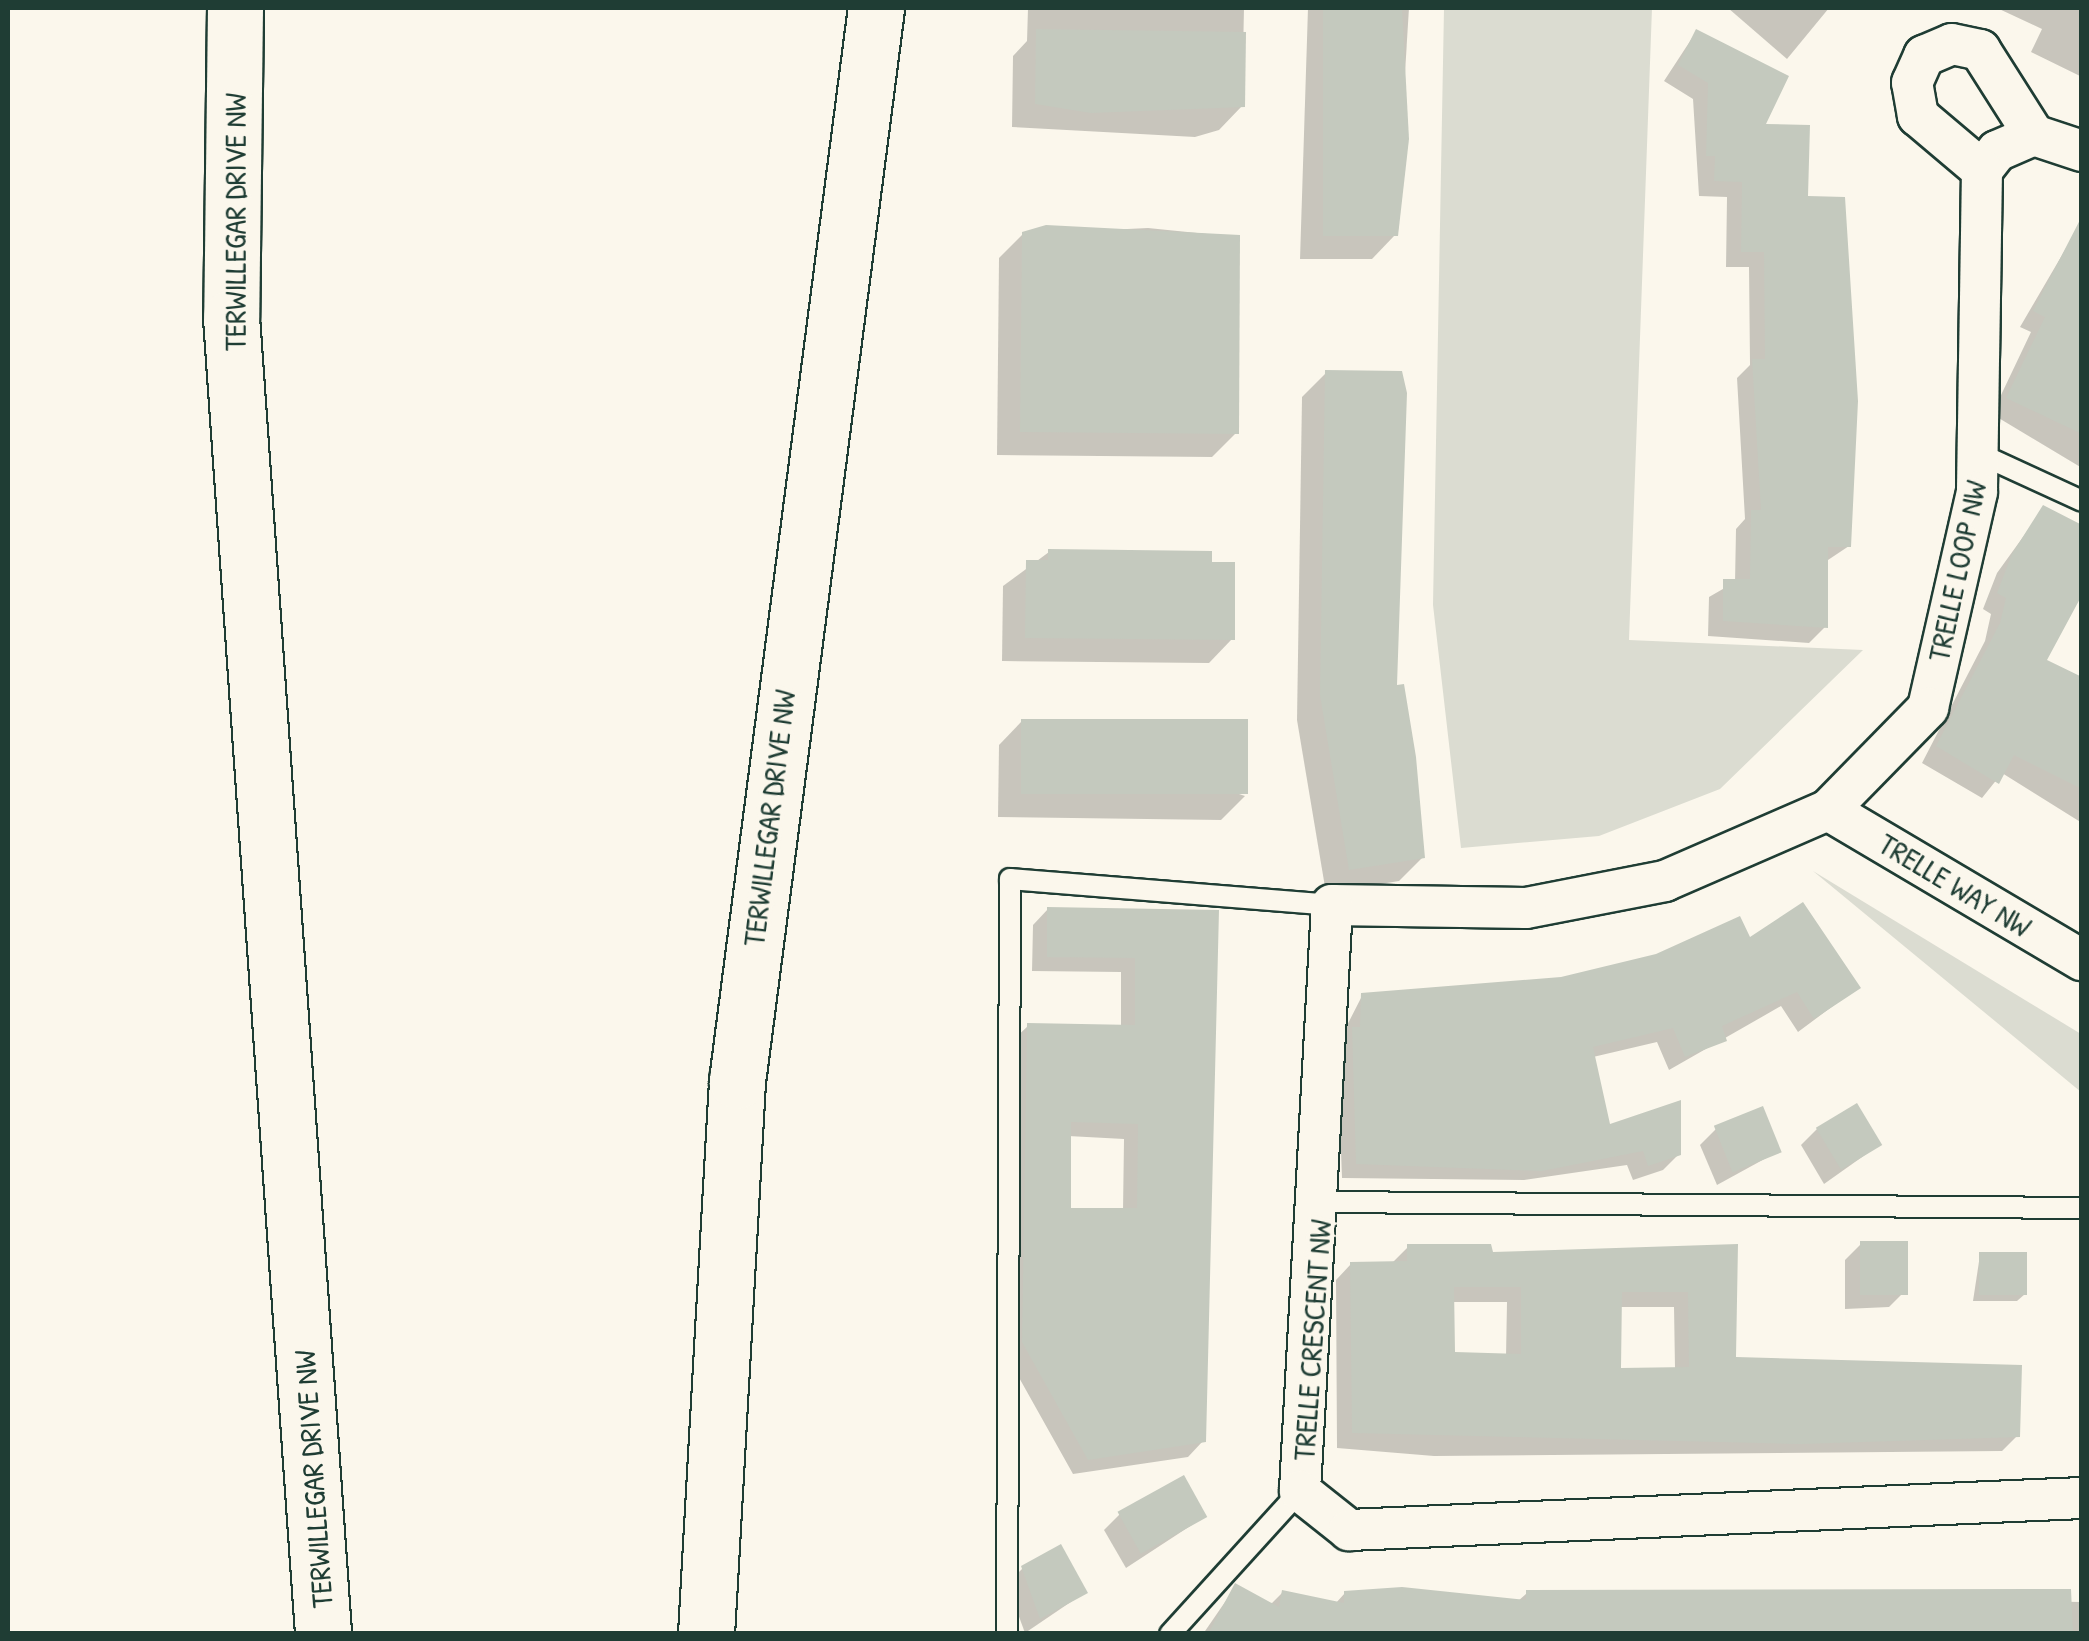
<!DOCTYPE html>
<style>
body{margin:0}
#map{position:relative;width:2089px;height:1641px;overflow:hidden;background:#fbf7ec;font-family:"Patrick Hand",sans-serif}
div>[style]{position:absolute}
.green>*{inset:0;background:#dbdcd1}
.shadow>*{inset:0;background:#0003}
.building>*{inset:0;background:#c4c9be;transform-origin:0 0}
.roads{filter:drop-shadow(2px 0 #1f3d34) drop-shadow(-2px 0 #1f3d34) drop-shadow(0 2px #1f3d34) drop-shadow(0 -2px #1f3d34)}
.lane>*{height:20px;margin:-10px;padding:0 10px;transform-origin:10px;border-radius:10px;background:#fbf7ec}
.street>*{height:40px;margin:-20px;padding:0 20px;transform-origin:20px;border-radius:20px;background:#fbf7ec}
.primary>*{height:55px;margin:-27.5px;padding:0 27.5px;transform-origin:27.5px;border-radius:27.5px;background:#fbf7ec}
span{translate:-50% -50%;white-space:nowrap;text-align:center;line-height:1.15;-webkit-text-stroke:8px #fbf7ec;paint-order:stroke}
.street-label{font-size:30px;color:#1f3d34}
.frame{position:absolute;inset:0;border:10px solid #1f3d34;pointer-events:none}
</style>
<div id="map">
<div class="green">
<div style="clip-path:polygon(1444px 8px,1652px 8px,1629px 640px,1863px 650px,1720px 789px,1599px 836px,1461px 848px,1433px 605px)"></div>
<div style="clip-path:polygon(1813px 871px,2081px 1034px,2081px 1092px)"></div>
</div>
<div class="shadow">
<div style="clip-path:polygon(1028px 8px,1244px 8px,1242px 106px,1219px 130px,1195px 137px,1012px 127px,1013px 56px,1027px 41px)"></div>
<div style="clip-path:polygon(1308px 8px,1409px 8px,1395px 235px,1372px 259px,1300px 259px)"></div>
<div style="clip-path:polygon(1728px 8px,1829px 8px,1787px 59px)"></div>
<div style="clip-path:polygon(1997px 8px,2082px 8px,2082px 77px,2031px 52px,2042px 29px)"></div>
<div style="clip-path:polygon(1696px 32px,1805px 199px,1849px 546px,1825px 562px,1825px 627px,1809px 643px,1708px 636px,1709px 597px,1735px 582px,1736px 529px,1745px 519px,1737px 378px,1750px 365px,1749px 267px,1726px 267px,1727px 197px,1699px 196px,1693px 99px,1664px 81px)"></div>
<div style="clip-path:polygon(1148px 228px,1237px 237px,1236px 433px,1212px 457px,997px 455px,999px 258px,1023px 234px)"></div>
<div style="clip-path:polygon(2072px 238px,2082px 243px,2082px 468px,1992px 414px,2031px 332px,2020px 327px)"></div>
<div style="clip-path:polygon(1326px 373px,1423px 857px,1399px 881px,1326px 893px,1297px 720px,1302px 397px)"></div>
<div style="clip-path:polygon(2044px 508px,2044px 662px,2082px 680px,2082px 823px,2002px 773px,1982px 798px,1922px 763px,1985px 641px,1991px 614px,1983px 609px,1997px 573px)"></div>
<div style="clip-path:polygon(1049px 552px,1232px 639px,1209px 663px,1002px 661px,1003px 586px)"></div>
<div style="clip-path:polygon(1022px 721px,1245px 796px,1221px 820px,998px 817px,999px 745px)"></div>
<div style="clip-path:polygon(evenodd,1048px 909px,1216px 912px,1203px 1441px,1188px 1457px,1073px 1474px,1008px 1358px,1012px 1041px,1028px 1026px,1121px 1027px,1121px 972px,1032px 971px,1033px 925px,1048px 909px,1068px 1136px,1124px 1139px,1123px 1210px,1068px 1210px,1068px 1136px)"></div>
<div style="clip-path:polygon(1749px 941px,1857px 988px,1798px 1032px,1781px 1006px,1669px 1070px,1657px 1042px,1593px 1057px,1608px 1128px,1679px 1154px,1663px 1170px,1633px 1180px,1627px 1165px,1524px 1180px,1342px 1178px,1337px 1045px,1362px 996px,1561px 979px)"></div>
<div style="clip-path:polygon(1716px 1129px,1779px 1151px,1717px 1185px,1700px 1145px)"></div>
<div style="clip-path:polygon(1817px 1129px,1879px 1145px,1824px 1184px,1801px 1145px)"></div>
<div style="clip-path:polygon(1861px 1244px,1905px 1291px,1889px 1307px,1845px 1309px,1845px 1260px)"></div>
<div style="clip-path:polygon(evenodd,1408px 1247px,1491px 1254px,1735px 1247px,1734px 1359px,2017px 1436px,2002px 1451px,1434px 1456px,1337px 1448px,1336px 1280px,1351px 1264px,1393px 1262px,1408px 1247px,1452px 1302px,1507px 1302px,1506px 1356px,1452px 1355px,1452px 1302px,1408px 1247px,1619px 1307px,1674px 1307px,1675px 1369px,1618px 1371px,1619px 1307px)"></div>
<div style="clip-path:polygon(1980px 1255px,2025px 1294px,2017px 1301px,1973px 1301px)"></div>
<div style="clip-path:polygon(1120px 1514px,1204px 1517px,1126px 1568px,1104px 1530px)"></div>
<div style="clip-path:polygon(1023px 1568px,1084px 1593px,1025px 1633px,1007px 1584px)"></div>
<div style="clip-path:polygon(1236px 1586px,1270px 1605px,1283px 1592px,1335px 1604px,1345px 1593px,1518px 1601px,1527px 1593px,2082px 1602px,2082px 1634px,1203px 1634px)"></div>
</div>
<div class="building">
<div style="clip-path:polygon(1323px 8px,1402px 8px,1409px 139px,1398px 236px,1323px 236px)"></div>
<div style="clip-path:polygon(1036px 29px,1246px 32px,1245px 107px,1091px 113px,1035px 104px)"></div>
<div style="clip-path:polygon(1696px 29px,1789px 76px,1766px 124px,1810px 125px,1808px 196px,1845px 197px,1858px 401px,1851px 547px,1828px 547px,1828px 628px,1723px 621px,1723px 579px,1750px 579px,1751px 510px,1761px 510px,1752px 359px,1765px 359px,1764px 252px,1741px 252px,1742px 182px,1714px 181px,1715px 156px,1706px 156px,1708px 83px,1678px 65px)"></div>
<div style="clip-path:polygon(2082px 216px,2082px 434px,2006px 398px,2045px 317px,2033px 311px)"></div>
<div style="clip-path:polygon(1046px 225px,1240px 235px,1239px 434px,1020px 432px,1022px 232px)"></div>
<div style="clip-path:polygon(1325px 370px,1402px 371px,1407px 393px,1397px 685px,1404px 684px,1416px 757px,1425px 858px,1349px 870px,1320px 695px)"></div>
<div style="clip-path:polygon(2043px 505px,2082px 525px,2082px 595px,2047px 660px,2082px 677px,2082px 789px,2014px 755px,1999px 784px,1936px 746px,2000px 623px,2006px 598px,1997px 593px,2012px 554px)"></div>
<div style="clip-path:polygon(1048px 549px,1212px 551px,1212px 562px,1235px 562px,1235px 640px,1025px 638px,1026px 560px,1048px 560px)"></div>
<div style="left:1021px;top:719px;width:227px;height:75px"></div>
<div style="clip-path:polygon(1803px 902px,1861px 988px,1814px 1019px,1797px 992px,1722px 1026px,1727px 1041px,1685px 1057px,1673px 1028px,1593px 1047px,1610px 1124px,1681px 1100px,1681px 1155px,1648px 1166px,1643px 1151px,1542px 1171px,1356px 1164px,1352px 1027px,1360px 1027px,1361px 993px,1561px 977px,1656px 954px,1740px 916px,1750px 937px)"></div>
<div style="clip-path:polygon(evenodd,1047px 907px,1219px 910px,1206px 1442px,1088px 1460px,1022px 1342px,1027px 1023px,1135px 1025px,1135px 958px,1047px 957px,1047px 907px,1071px 1122px,1138px 1124px,1137px 1208px,1071px 1208px,1071px 1122px)"></div>
<div style="left:1857px;top:1103px;width:49px;height:48px;rotate:59deg"></div>
<div style="left:1763px;top:1106px;width:50px;height:53px;rotate:68deg"></div>
<div style="left:1860px;top:1241px;width:48px;height:54px"></div>
<div style="clip-path:polygon(evenodd,1407px 1244px,1491px 1244px,1493px 1252px,1738px 1244px,1736px 1357px,2022px 1365px,2020px 1437px,1801px 1444px,1352px 1433px,1350px 1262px,1407px 1261px,1407px 1244px,1454px 1287px,1521px 1287px,1521px 1354px,1455px 1352px,1454px 1287px,1407px 1244px,1622px 1292px,1688px 1292px,1689px 1367px,1621px 1368px,1622px 1292px)"></div>
<div style="left:1979px;top:1252px;width:48px;height:43px"></div>
<div style="left:1184px;top:1475px;width:48px;height:76px;rotate:61deg"></div>
<div style="clip-path:polygon(1061px 1544px,1088px 1593px,1040px 1619px,1021px 1566px)"></div>
<div style="clip-path:polygon(1235px 1583px,1279px 1607px,1282px 1590px,1344px 1603px,1344px 1591px,1402px 1587px,1526px 1600px,1526px 1590px,2071px 1589px,2073px 1634px,1208px 1634px)"></div>
</div>
<div class="roads">
<div class="lane">
<div style="left:1980px;top:454px;width:112px;rotate:24.7deg"></div>
<div style="left:1322px;top:1202px;width:760px;rotate:0.45deg"></div>
<div style="left:1007px;top:1634px;width:755px;rotate:-89.77deg"></div>
<div style="left:1010px;top:879px;width:323px;rotate:4.6deg"></div>
<div style="left:1170px;top:1634px;width:193px;rotate:-47.7deg"></div>
</div>
<div class="street">
<div style="left:2082px;top:151px;width:51px;rotate:-161.6deg"></div>
<div style="left:2034px;top:135px;width:40px;rotate:156.6deg"></div>
<div style="left:1997px;top:151px;width:24px;rotate:128deg"></div>
<div style="left:1982px;top:170px;width:322px;rotate:90.9deg"></div>
<div style="left:1977px;top:492px;width:221px;rotate:102.8deg"></div>
<div style="left:1928px;top:708px;width:143px;rotate:134.4deg"></div>
<div style="left:1828px;top:810px;width:178px;rotate:156.5deg"></div>
<div style="left:1665px;top:881px;width:142px;rotate:169deg"></div>
<div style="left:1526px;top:908px;width:194px;rotate:-179.1deg"></div>
<div style="left:1332px;top:905px;width:587px;rotate:93.13deg"></div>
<div style="left:1300px;top:1491px;width:63px;rotate:38.5deg"></div>
<div style="left:1349px;top:1530px;width:734px;rotate:-2.5deg"></div>
<div style="left:1982px;top:170px;width:84px;rotate:-139.8deg"></div>
<div style="left:1918px;top:116px;width:34px;rotate:-100deg"></div>
<div style="left:1912px;top:83px;width:30px;rotate:-66deg"></div>
<div style="left:1924px;top:56px;width:30px;rotate:-23deg"></div>
<div style="left:1952px;top:44px;width:29px;rotate:12deg"></div>
<div style="left:1980px;top:50px;width:101px;rotate:57.6deg"></div>
<div style="left:1828px;top:810px;width:295px;rotate:30.6deg"></div>
</div>
<div class="primary">
<div style="left:235px;top:8px;width:309px;rotate:90.7deg"></div>
<div style="left:231px;top:317px;width:1320px;rotate:86deg"></div>
<div style="left:706px;top:1634px;width:554px;rotate:-86.79deg"></div>
<div style="left:737px;top:1081px;width:1082px;rotate:-82.62deg"></div>
</div>
</div>
<div class="street-label">
<span style="left:235px;top:222px;rotate:-90deg">TERWILLEGAR DRIVE NW</span>
<span style="left:1957px;top:571px;rotate:-78deg">TRELLE LOOP NW</span>
<span style="left:769px;top:818px;rotate:-83deg">TERWILLEGAR DRIVE NW</span>
<span style="left:1955px;top:885px;rotate:31deg">TRELLE WAY NW</span>
<span style="left:1312px;top:1340px;rotate:-86deg">TRELLE CRESCENT NW</span>
<span style="left:313px;top:1479px;rotate:-94deg">TERWILLEGAR DRIVE NW</span>
</div>
<div class="frame"></div>
</div>
